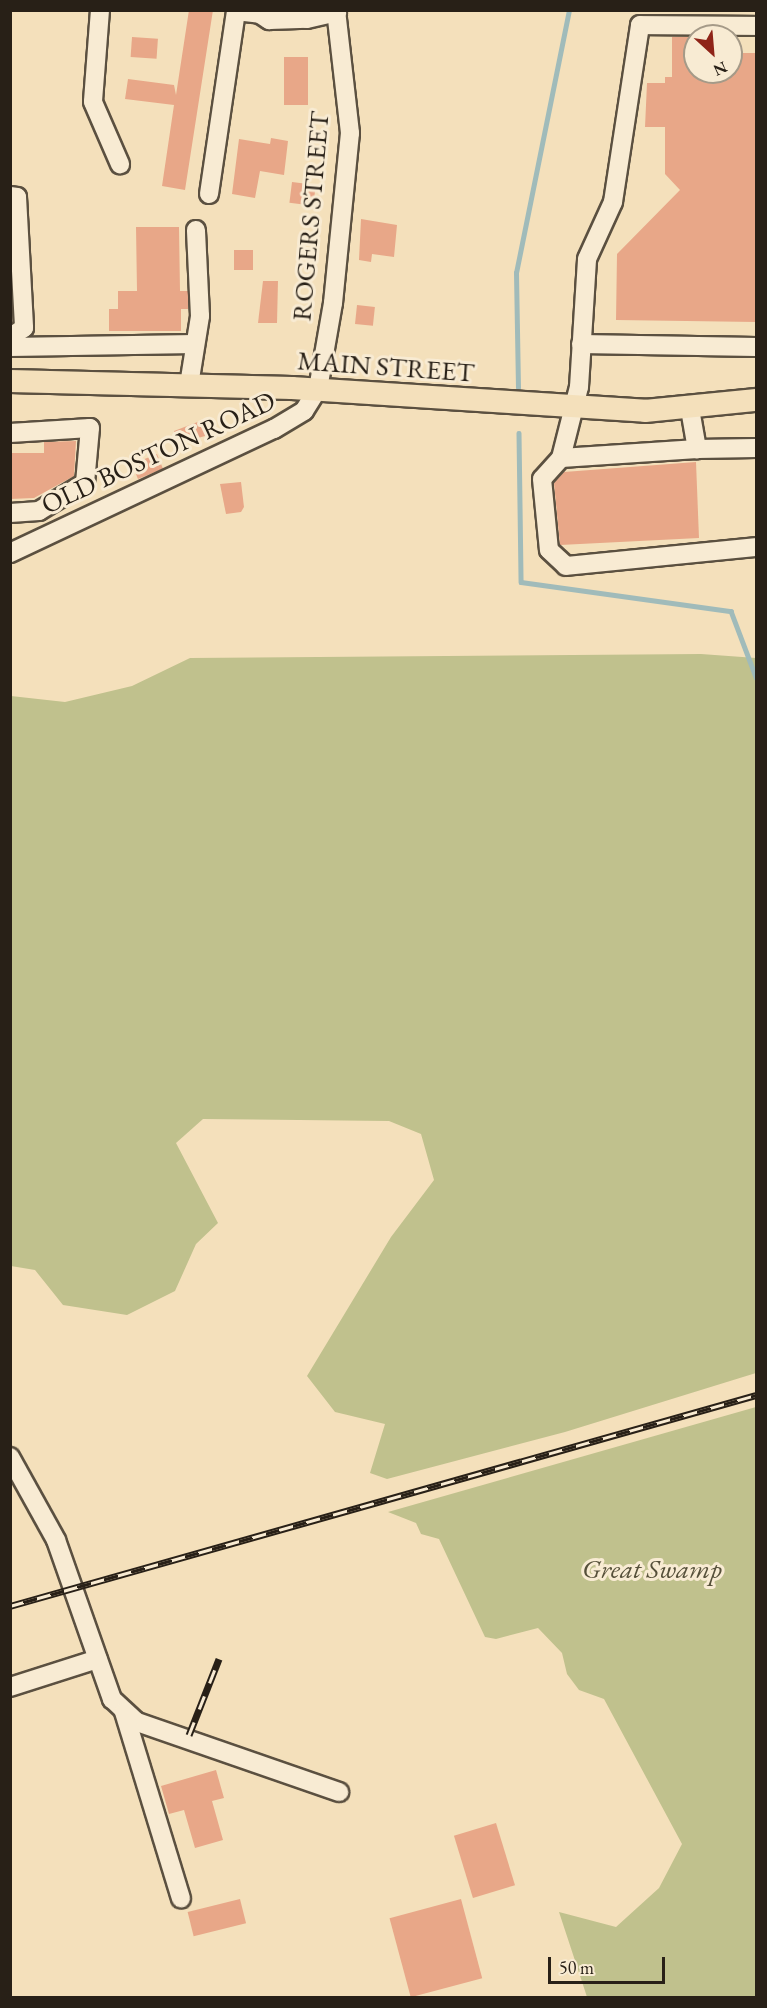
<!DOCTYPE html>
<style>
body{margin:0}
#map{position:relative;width:767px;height:2008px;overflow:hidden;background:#f4e0bb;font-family:"EB Garamond",serif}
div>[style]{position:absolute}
.green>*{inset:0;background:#c0c18d}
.stream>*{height:4.5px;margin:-2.25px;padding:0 2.25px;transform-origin:2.25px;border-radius:2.25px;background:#a0bbba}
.building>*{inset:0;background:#e8a788;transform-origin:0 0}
.roads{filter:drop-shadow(2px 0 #5b5040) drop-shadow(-2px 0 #5b5040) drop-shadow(0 2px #5b5040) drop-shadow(0 -2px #5b5040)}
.minor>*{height:18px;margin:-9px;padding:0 9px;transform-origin:9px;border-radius:9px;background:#f8ebd3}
.major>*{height:22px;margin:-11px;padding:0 11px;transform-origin:11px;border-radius:11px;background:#f4e0bb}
.rail>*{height:7px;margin-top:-3.5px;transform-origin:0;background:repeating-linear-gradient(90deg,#f8ebd3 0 14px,#282017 0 28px);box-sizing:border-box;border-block:2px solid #282017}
span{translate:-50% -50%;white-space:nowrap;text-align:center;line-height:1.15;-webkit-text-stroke:6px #f8ebd3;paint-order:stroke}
.street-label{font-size:27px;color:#282017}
.park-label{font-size:27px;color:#56503a;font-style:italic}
.frame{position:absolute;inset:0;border:12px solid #282017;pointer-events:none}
.north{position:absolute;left:683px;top:24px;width:60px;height:60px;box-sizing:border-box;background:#f8ebd3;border:2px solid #a59a88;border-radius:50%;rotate:154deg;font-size:16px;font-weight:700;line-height:24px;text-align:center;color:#282017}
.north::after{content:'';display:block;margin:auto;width:21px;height:27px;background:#8f2418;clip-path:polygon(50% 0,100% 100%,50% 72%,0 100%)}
.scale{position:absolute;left:548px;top:1957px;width:117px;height:27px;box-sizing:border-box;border:3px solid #282017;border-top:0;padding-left:8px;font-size:18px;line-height:21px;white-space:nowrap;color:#282017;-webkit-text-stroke:4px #f8ebd3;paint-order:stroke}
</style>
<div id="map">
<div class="green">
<div style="clip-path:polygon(701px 654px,756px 658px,756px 1373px,565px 1432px,387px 1479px,370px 1473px,385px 1424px,335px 1412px,307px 1376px,391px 1237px,434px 1180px,421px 1134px,389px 1121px,203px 1119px,176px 1143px,218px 1223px,196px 1244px,175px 1291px,127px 1315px,63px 1305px,35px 1270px,11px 1266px,11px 696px,65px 702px,132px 686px,190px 658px)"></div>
<div style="clip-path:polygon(756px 1407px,756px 1997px,587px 1997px,559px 1912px,616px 1927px,659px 1888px,682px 1844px,604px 1699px,579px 1690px,567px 1674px,562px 1653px,538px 1628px,496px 1639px,485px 1637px,439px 1539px,421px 1534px,416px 1523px,388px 1512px)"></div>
</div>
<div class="stream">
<div style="left:518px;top:388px;width:115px;rotate:-91deg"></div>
<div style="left:516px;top:273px;width:268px;rotate:-78.6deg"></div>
<div style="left:519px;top:433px;width:149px;rotate:89.2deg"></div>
<div style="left:521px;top:582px;width:212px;rotate:7.9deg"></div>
<div style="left:731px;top:611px;width:71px;rotate:69.3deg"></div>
</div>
<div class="building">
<div style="clip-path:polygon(189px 10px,213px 10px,185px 190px,162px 186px,174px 105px,125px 99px,128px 79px,174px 85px,176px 95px)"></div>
<div style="left:132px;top:37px;width:26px;height:20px;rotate:4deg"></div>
<div style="clip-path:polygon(672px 37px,695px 37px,695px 72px,731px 72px,731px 53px,756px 53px,756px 322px,616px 320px,617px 254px,680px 190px,665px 174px,665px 127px,645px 127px,647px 83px,665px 83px,665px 77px,672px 77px)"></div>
<div style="left:284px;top:57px;width:24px;height:48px"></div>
<div style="clip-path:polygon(271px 138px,288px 141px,284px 175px,260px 171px,255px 198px,232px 194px,239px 139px,270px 144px)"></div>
<div style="left:292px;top:182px;width:24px;height:21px;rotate:7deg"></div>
<div style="clip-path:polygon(361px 219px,397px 225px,394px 257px,372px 254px,371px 262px,359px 260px)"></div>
<div style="clip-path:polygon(136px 227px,179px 227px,180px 291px,188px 291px,188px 309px,181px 309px,181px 331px,109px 331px,109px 309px,118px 309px,118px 291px,137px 291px)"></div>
<div style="left:234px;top:250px;width:19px;height:20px"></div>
<div style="clip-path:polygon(263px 281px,278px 281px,277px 323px,258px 323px)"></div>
<div style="left:357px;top:305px;width:18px;height:19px;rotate:6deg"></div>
<div style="clip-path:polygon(208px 418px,212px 434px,177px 444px,174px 431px)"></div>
<div style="clip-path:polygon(76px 441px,74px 476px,34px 498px,10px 499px,10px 453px,44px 453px,44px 442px)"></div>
<div style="left:157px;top:454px;width:16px;height:27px;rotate:68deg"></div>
<div style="clip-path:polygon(696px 462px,699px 538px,560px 545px,554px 483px,564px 472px)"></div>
<div style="clip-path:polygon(241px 482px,244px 507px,241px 512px,226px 514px,220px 484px)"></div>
<div style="clip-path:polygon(216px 1770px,224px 1798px,212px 1801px,223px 1840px,195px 1848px,184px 1810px,169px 1814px,161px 1786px)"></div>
<div style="left:496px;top:1823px;width:65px;height:44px;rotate:73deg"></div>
<div style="left:240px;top:1899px;width:25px;height:54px;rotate:76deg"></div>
<div style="left:461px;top:1899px;width:82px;height:74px;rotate:75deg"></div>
</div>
<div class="roads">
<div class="minor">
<div style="left:100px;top:10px;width:92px;rotate:94.4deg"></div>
<div style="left:93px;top:102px;width:68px;rotate:66.5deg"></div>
<div style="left:209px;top:194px;width:185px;rotate:-81.6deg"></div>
<div style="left:236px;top:11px;width:24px;rotate:7deg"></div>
<div style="left:260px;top:14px;width:11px;rotate:34deg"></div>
<div style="left:269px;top:20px;width:38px;rotate:-2deg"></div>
<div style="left:307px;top:19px;width:31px;rotate:-13deg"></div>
<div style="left:10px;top:196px;width:7px;rotate:8deg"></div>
<div style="left:17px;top:197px;width:131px;rotate:86.9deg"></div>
<div style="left:24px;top:328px;width:17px;rotate:147deg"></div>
<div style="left:581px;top:344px;width:175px;rotate:1deg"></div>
<div style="left:10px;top:347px;width:185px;rotate:-0.9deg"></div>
<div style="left:189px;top:385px;width:70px;rotate:-80.9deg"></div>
<div style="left:200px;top:316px;width:86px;rotate:-92.7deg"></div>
<div style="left:690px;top:409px;width:41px;rotate:80.1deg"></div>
<div style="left:697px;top:449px;width:136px;rotate:176.2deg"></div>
<div style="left:561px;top:458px;width:73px;rotate:-75.8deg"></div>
<div style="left:579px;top:387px;width:128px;rotate:-86.4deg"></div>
<div style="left:587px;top:259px;width:63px;rotate:-65.5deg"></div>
<div style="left:613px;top:202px;width:179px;rotate:-81.3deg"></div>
<div style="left:640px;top:25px;width:116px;rotate:0.5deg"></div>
<div style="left:10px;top:433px;width:80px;rotate:-3.6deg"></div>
<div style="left:90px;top:428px;width:55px;rotate:95.2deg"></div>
<div style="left:85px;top:483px;width:54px;rotate:148.7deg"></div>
<div style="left:39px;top:511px;width:29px;rotate:176deg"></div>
<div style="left:697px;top:449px;width:59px;rotate:-1deg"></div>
<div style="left:561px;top:458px;width:28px;rotate:132deg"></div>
<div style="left:542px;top:479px;width:71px;rotate:84.4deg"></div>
<div style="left:549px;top:550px;width:23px;rotate:43deg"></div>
<div style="left:566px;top:566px;width:191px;rotate:-5.7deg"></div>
<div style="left:10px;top:553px;width:292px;rotate:-25.2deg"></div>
<div style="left:274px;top:429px;width:35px;rotate:-31deg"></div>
<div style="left:304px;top:411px;width:26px;rotate:-58deg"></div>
<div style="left:318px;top:389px;width:87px;rotate:-80.1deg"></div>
<div style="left:333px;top:303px;width:171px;rotate:-84.3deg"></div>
<div style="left:350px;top:133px;width:124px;rotate:-96.5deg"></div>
<div style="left:10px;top:1457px;width:95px;rotate:61deg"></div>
<div style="left:56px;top:1540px;width:169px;rotate:70.6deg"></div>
<div style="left:112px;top:1699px;width:34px;rotate:43deg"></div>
<div style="left:137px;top:1722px;width:214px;rotate:19.1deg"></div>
<div style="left:10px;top:1687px;width:92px;rotate:-17.7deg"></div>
<div style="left:124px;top:1712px;width:195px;rotate:73deg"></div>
</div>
<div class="major">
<div style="left:10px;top:381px;width:282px;rotate:1.4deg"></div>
<div style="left:292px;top:388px;width:354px;rotate:3.7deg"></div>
<div style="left:645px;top:411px;width:112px;rotate:-5.7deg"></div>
</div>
</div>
<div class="rail">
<div style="left:10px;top:1606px;width:775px;rotate:-15.79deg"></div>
<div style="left:189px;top:1735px;width:82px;rotate:-68.5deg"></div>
</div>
<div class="street-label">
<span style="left:310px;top:216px;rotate:-85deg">ROGERS STREET</span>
<span style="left:386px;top:366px;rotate:4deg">MAIN STREET</span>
<span style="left:158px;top:452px;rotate:-25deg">OLD BOSTON ROAD</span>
</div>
<div class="park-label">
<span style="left:652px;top:1569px">Great Swamp</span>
</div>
<div class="frame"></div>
<div class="north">N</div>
<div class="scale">50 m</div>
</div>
